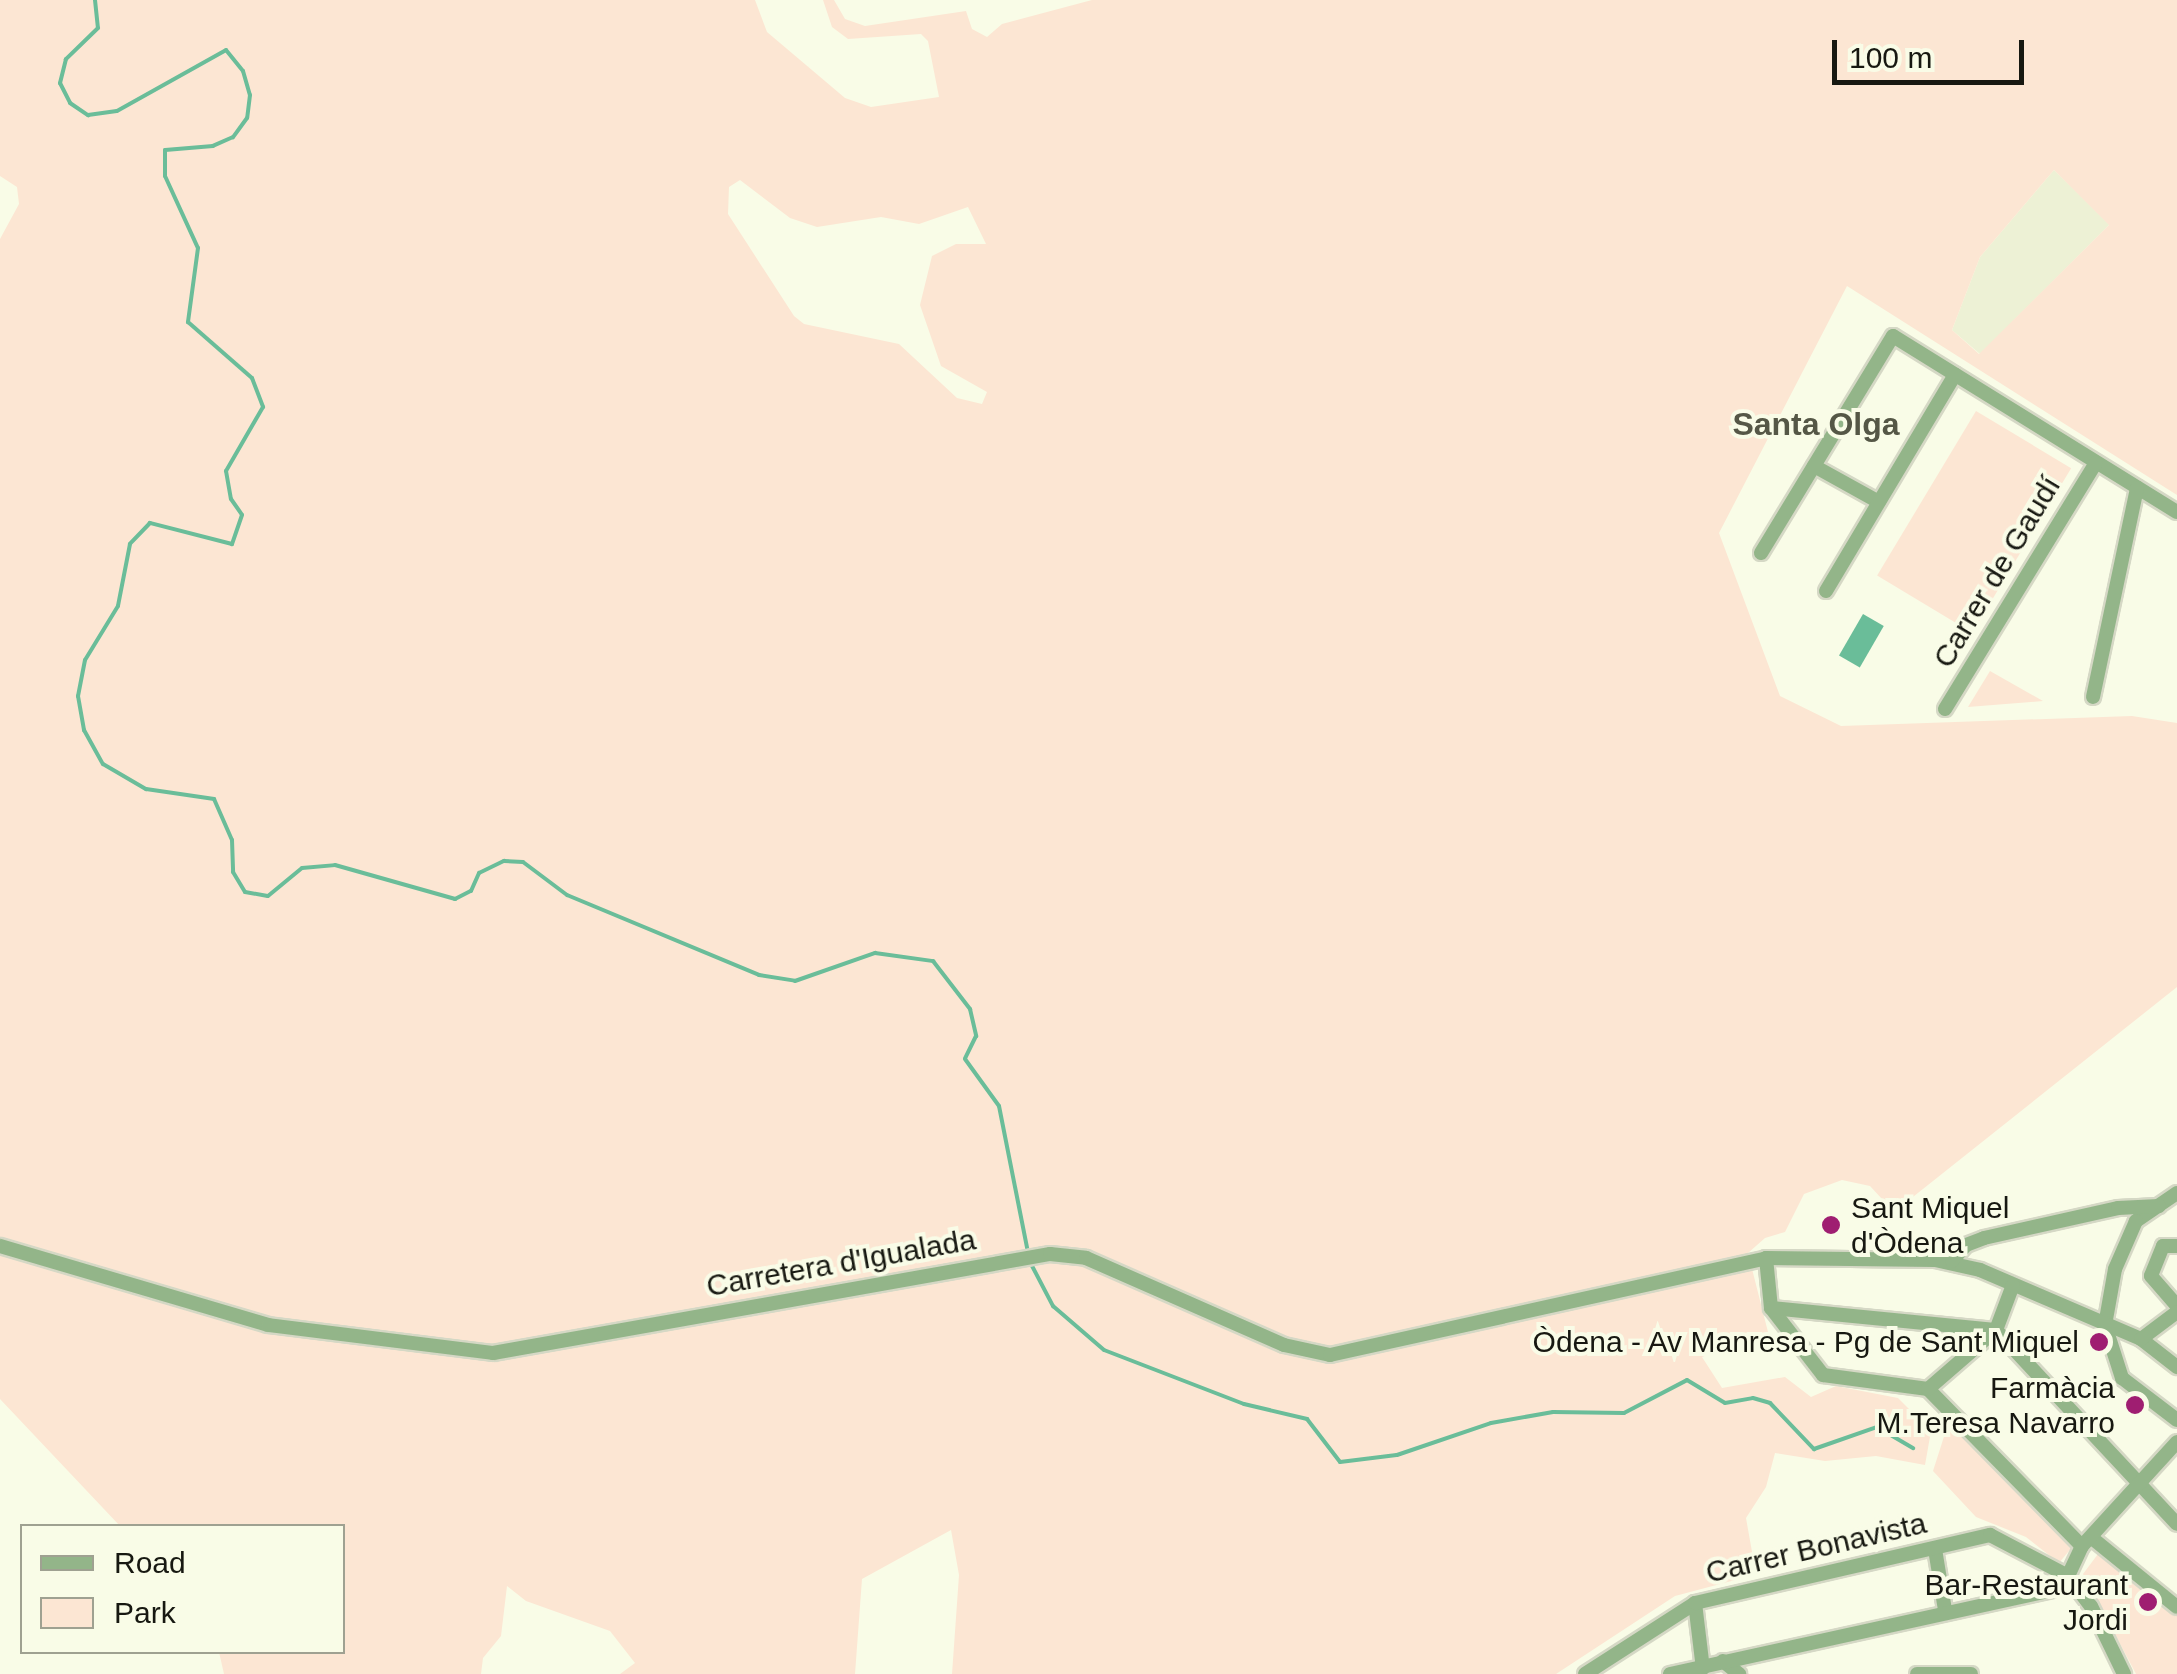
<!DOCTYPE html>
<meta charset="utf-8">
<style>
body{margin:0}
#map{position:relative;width:2177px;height:1674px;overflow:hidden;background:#f9fce7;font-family:Helvetica,sans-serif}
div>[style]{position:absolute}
.built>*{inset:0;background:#edf1d5}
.green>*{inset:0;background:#fce6d3;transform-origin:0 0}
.water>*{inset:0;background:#6abd99;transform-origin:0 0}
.stream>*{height:4px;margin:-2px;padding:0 2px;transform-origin:2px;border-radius:2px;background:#6abd99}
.roads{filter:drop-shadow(2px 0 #d5d8c5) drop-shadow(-2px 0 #d5d8c5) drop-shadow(0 2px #d5d8c5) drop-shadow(0 -2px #d5d8c5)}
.minor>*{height:14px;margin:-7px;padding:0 7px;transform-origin:7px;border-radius:7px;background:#93b589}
.dots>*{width:28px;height:28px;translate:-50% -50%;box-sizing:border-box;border:5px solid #f9fce7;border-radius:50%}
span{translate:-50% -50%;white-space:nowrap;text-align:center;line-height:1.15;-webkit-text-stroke:8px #f9fce7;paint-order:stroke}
.street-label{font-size:30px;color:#171811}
.poi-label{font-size:30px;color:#171811}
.left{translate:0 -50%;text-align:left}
.right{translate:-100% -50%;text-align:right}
.neighbourhood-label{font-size:32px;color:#555746;font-weight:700}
.legend{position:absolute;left:20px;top:1524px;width:325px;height:130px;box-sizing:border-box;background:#f9fce7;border:2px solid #9fa191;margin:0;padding:12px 18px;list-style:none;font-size:30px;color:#171811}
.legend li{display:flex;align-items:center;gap:20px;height:50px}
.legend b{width:50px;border:2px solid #9fa191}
.scale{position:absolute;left:1832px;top:40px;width:192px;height:45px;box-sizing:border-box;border:5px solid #171811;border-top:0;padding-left:12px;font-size:30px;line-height:35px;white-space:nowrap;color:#171811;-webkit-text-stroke:8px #f9fce7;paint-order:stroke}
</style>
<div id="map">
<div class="built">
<div style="clip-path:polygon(2054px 170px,2110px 224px,1980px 354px,1952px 330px,1980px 257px)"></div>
</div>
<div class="green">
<div style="clip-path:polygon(evenodd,0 0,755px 0,767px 32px,845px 98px,871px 107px,939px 97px,928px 41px,921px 34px,848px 39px,832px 27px,823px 0,834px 0,845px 19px,865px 26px,966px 11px,972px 29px,987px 37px,1002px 24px,1092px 0,2177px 0,2177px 495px,1847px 286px,1719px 533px,1780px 696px,1841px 726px,2132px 716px,2177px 723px,2177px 987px,1894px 1212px,1870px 1186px,1842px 1180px,1804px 1194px,1785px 1232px,1765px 1238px,1748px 1253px,1768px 1332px,1702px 1357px,1722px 1388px,1785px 1377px,1811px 1397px,1836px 1386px,1898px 1398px,1931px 1431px,1925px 1465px,1876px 1456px,1825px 1461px,1775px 1453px,1766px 1487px,1746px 1518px,1754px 1563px,1739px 1579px,1675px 1596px,1556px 1674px,952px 1674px,959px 1575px,951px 1530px,862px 1579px,855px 1674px,620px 1674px,635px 1663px,610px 1631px,526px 1601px,507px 1586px,501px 1636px,483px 1658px,481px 1674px,224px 1674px,219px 1652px,342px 1652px,342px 1526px,120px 1526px,0 1399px,0 239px,19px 204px,17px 187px,0 176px,0 0,2054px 170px,2109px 225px,1979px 354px,1952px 330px,1980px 257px,2054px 170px,0 0,740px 180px,790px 218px,817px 227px,881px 217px,919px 224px,968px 207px,986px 244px,956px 244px,932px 256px,920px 305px,941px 366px,987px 392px,982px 404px,957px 398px,899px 344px,804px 324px,794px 316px,728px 214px,729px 187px,740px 180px)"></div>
<div style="left:1976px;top:411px;width:111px;height:192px;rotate:31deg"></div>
<div style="clip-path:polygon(1990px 671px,2043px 701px,1968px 707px)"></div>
<div style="clip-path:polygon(1949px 1421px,2073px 1546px,2059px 1563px,2026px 1537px,1976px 1517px,1933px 1471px)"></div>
<div style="clip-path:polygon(2101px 1550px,2177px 1616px,2177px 1674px,2136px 1674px,2083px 1574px)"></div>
</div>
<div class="water">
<div style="left:1863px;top:614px;width:24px;height:48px;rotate:30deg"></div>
</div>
<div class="stream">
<div style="left:95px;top:0;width:28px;rotate:84deg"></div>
<div style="left:98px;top:28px;width:45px;rotate:135.9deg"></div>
<div style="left:66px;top:59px;width:25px;rotate:104deg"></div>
<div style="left:60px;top:83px;width:22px;rotate:63deg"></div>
<div style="left:70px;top:103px;width:22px;rotate:34deg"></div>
<div style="left:88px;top:115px;width:29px;rotate:-8deg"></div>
<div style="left:117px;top:111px;width:125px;rotate:-29.2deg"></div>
<div style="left:226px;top:50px;width:27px;rotate:51deg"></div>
<div style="left:243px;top:71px;width:25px;rotate:74deg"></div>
<div style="left:250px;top:95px;width:23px;rotate:97deg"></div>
<div style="left:247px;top:118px;width:24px;rotate:126deg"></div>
<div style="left:233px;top:137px;width:22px;rotate:156deg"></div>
<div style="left:213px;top:146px;width:48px;rotate:175.2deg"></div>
<div style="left:165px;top:150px;width:26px;rotate:90deg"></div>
<div style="left:165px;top:176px;width:79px;rotate:65.4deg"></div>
<div style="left:198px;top:248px;width:75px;rotate:97.7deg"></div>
<div style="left:188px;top:322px;width:85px;rotate:41.2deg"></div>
<div style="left:252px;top:378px;width:31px;rotate:69deg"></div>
<div style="left:263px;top:407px;width:74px;rotate:120deg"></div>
<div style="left:226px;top:471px;width:28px;rotate:80deg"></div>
<div style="left:231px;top:499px;width:19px;rotate:55deg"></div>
<div style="left:242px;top:515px;width:31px;rotate:109deg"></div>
<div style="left:232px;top:544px;width:85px;rotate:-165.6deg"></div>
<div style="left:150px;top:523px;width:29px;rotate:134deg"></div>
<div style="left:130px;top:544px;width:63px;rotate:101deg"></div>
<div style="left:118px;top:606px;width:63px;rotate:121.4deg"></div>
<div style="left:85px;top:660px;width:37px;rotate:101deg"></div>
<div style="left:78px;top:696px;width:35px;rotate:80deg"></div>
<div style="left:84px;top:730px;width:39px;rotate:61deg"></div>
<div style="left:103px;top:764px;width:50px;rotate:30.2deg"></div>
<div style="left:146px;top:789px;width:69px;rotate:8.4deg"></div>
<div style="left:214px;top:799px;width:45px;rotate:66.3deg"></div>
<div style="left:232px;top:840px;width:32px;rotate:88deg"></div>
<div style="left:233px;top:872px;width:23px;rotate:59deg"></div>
<div style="left:245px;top:892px;width:23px;rotate:10deg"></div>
<div style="left:268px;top:896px;width:44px;rotate:-39.5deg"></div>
<div style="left:302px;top:868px;width:33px;rotate:-5deg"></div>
<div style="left:335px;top:865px;width:125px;rotate:15.8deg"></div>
<div style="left:455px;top:899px;width:18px;rotate:-27deg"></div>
<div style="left:471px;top:891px;width:20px;rotate:-66deg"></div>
<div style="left:479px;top:873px;width:28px;rotate:-26deg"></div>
<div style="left:504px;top:861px;width:19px;rotate:3deg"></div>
<div style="left:523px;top:862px;width:55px;rotate:36.9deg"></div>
<div style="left:567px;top:895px;width:208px;rotate:22.6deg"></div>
<div style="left:759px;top:975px;width:36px;rotate:9deg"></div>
<div style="left:795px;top:981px;width:85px;rotate:-19.3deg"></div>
<div style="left:875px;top:953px;width:59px;rotate:7.9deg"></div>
<div style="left:933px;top:961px;width:61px;rotate:52.4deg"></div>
<div style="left:970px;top:1009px;width:28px;rotate:77deg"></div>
<div style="left:976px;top:1036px;width:25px;rotate:116deg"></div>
<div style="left:965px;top:1059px;width:58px;rotate:54.1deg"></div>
<div style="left:999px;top:1106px;width:150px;rotate:78.8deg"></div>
<div style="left:1030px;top:1262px;width:50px;rotate:62.4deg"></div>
<div style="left:1053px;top:1306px;width:67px;rotate:40.8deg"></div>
<div style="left:1104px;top:1350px;width:150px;rotate:21.1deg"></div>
<div style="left:1244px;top:1404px;width:65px;rotate:13.4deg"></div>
<div style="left:1307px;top:1419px;width:54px;rotate:52.5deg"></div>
<div style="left:1340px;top:1462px;width:57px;rotate:-7deg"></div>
<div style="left:1397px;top:1455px;width:99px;rotate:-18.8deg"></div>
<div style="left:1491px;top:1423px;width:63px;rotate:-10.1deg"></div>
<div style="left:1553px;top:1412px;width:71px;rotate:0.8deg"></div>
<div style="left:1624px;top:1413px;width:71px;rotate:-27.6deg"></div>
<div style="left:1687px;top:1380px;width:44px;rotate:31.2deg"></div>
<div style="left:1725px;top:1403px;width:28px;rotate:-10deg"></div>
<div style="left:1753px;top:1398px;width:18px;rotate:16deg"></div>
<div style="left:1770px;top:1403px;width:64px;rotate:46.3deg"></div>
<div style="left:1814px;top:1449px;width:67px;rotate:-19.2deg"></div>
<div style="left:1877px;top:1427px;width:42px;rotate:30.3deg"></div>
</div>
<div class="roads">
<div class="minor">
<div style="left:1814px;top:466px;width:74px;rotate:29deg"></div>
<div style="left:1761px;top:553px;width:254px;rotate:-58.7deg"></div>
<div style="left:1893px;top:336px;width:334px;rotate:31.8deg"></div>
<div style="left:1826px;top:591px;width:252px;rotate:-59.2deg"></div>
<div style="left:2093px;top:697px;width:214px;rotate:-78.1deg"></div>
<div style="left:1945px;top:709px;width:289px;rotate:-58.5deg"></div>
<div style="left:2177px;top:1193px;width:50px;rotate:145.7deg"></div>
<div style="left:2136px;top:1221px;width:52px;rotate:113.6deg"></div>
<div style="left:2115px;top:1269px;width:57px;rotate:100.1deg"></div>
<div style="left:2105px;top:1325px;width:56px;rotate:72.2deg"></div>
<div style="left:2122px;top:1378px;width:69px;rotate:37.4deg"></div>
<div style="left:0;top:1246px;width:279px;rotate:16.4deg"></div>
<div style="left:268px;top:1325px;width:227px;rotate:7.1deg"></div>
<div style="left:493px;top:1353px;width:566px;rotate:-10.08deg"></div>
<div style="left:1050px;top:1254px;width:36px;rotate:6deg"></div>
<div style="left:1086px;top:1258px;width:216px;rotate:23.7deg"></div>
<div style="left:1284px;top:1345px;width:47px;rotate:12.3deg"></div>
<div style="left:1330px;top:1355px;width:447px;rotate:-12.5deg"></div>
<div style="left:1766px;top:1258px;width:169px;rotate:0.7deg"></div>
<div style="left:1935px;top:1260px;width:46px;rotate:12.5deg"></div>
<div style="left:1980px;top:1270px;width:175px;rotate:23.2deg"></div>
<div style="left:2141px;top:1339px;width:46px;rotate:37.9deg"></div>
<div style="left:2177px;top:1246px;width:14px;rotate:180deg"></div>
<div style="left:2163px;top:1246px;width:32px;rotate:112deg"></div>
<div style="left:2151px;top:1276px;width:40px;rotate:49deg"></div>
<div style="left:1766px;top:1258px;width:50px;rotate:84.3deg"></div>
<div style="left:1771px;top:1308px;width:85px;rotate:52.2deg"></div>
<div style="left:1823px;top:1375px;width:106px;rotate:7.6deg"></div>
<div style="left:1928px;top:1389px;width:220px;rotate:45.6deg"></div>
<div style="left:1952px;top:1261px;width:21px;rotate:-49deg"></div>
<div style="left:1966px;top:1245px;width:19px;rotate:-21deg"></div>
<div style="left:1984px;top:1238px;width:137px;rotate:-12.6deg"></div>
<div style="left:2118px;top:1208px;width:41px;rotate:-2.8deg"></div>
<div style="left:1771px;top:1308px;width:226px;rotate:5.6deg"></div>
<div style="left:1996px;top:1330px;width:265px;rotate:47deg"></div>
<div style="left:2141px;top:1339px;width:45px;rotate:-36.9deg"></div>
<div style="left:1928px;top:1389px;width:90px;rotate:-40.9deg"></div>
<div style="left:1996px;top:1330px;width:48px;rotate:-69.3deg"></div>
<div style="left:2092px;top:1538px;width:109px;rotate:39.1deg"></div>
<div style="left:1935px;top:1549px;width:62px;rotate:80.7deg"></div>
<div style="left:1695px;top:1603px;width:66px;rotate:83.1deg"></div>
<div style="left:1723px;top:1661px;width:21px;rotate:39deg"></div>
<div style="left:1585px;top:1674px;width:131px;rotate:-32.8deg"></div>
<div style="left:1695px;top:1603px;width:303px;rotate:-13deg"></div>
<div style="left:1990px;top:1535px;width:88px;rotate:27.7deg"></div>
<div style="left:2068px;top:1576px;width:38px;rotate:53deg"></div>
<div style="left:2091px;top:1606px;width:76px;rotate:64.1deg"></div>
<div style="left:1670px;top:1674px;width:391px;rotate:-12.4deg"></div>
<div style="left:2052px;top:1590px;width:21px;rotate:-41deg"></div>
<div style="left:2068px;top:1576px;width:33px;rotate:-65deg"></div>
<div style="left:2082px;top:1546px;width:141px;rotate:-47.6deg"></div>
<div style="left:1917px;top:1674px;width:54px"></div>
</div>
</div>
<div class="dots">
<div style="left:1831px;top:1225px;background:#9f1e71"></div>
<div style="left:2099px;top:1342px;background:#9f1e71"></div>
<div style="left:2135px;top:1405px;background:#9f1e71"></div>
<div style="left:2148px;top:1602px;background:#9f1e71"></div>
</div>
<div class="street-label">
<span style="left:1997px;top:572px;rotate:-59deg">Carrer de Gaudí</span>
<span style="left:841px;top:1263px;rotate:-10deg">Carretera d'Igualada</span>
<span style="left:1816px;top:1548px;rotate:-13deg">Carrer Bonavista</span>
</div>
<div class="poi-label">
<span class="left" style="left:1851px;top:1225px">Sant Miquel<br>d'Òdena</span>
<span class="right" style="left:2079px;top:1342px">Òdena - Av Manresa - Pg de Sant Miquel</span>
<span class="right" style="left:2115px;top:1405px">Farmàcia<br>M.Teresa Navarro</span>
<span class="right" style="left:2128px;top:1602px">Bar-Restaurant<br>Jordi</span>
</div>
<div class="neighbourhood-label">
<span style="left:1816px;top:424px">Santa Olga</span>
</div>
<ul class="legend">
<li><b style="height:12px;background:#93b589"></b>Road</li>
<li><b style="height:28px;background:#fce6d3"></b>Park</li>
</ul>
<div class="scale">100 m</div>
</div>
